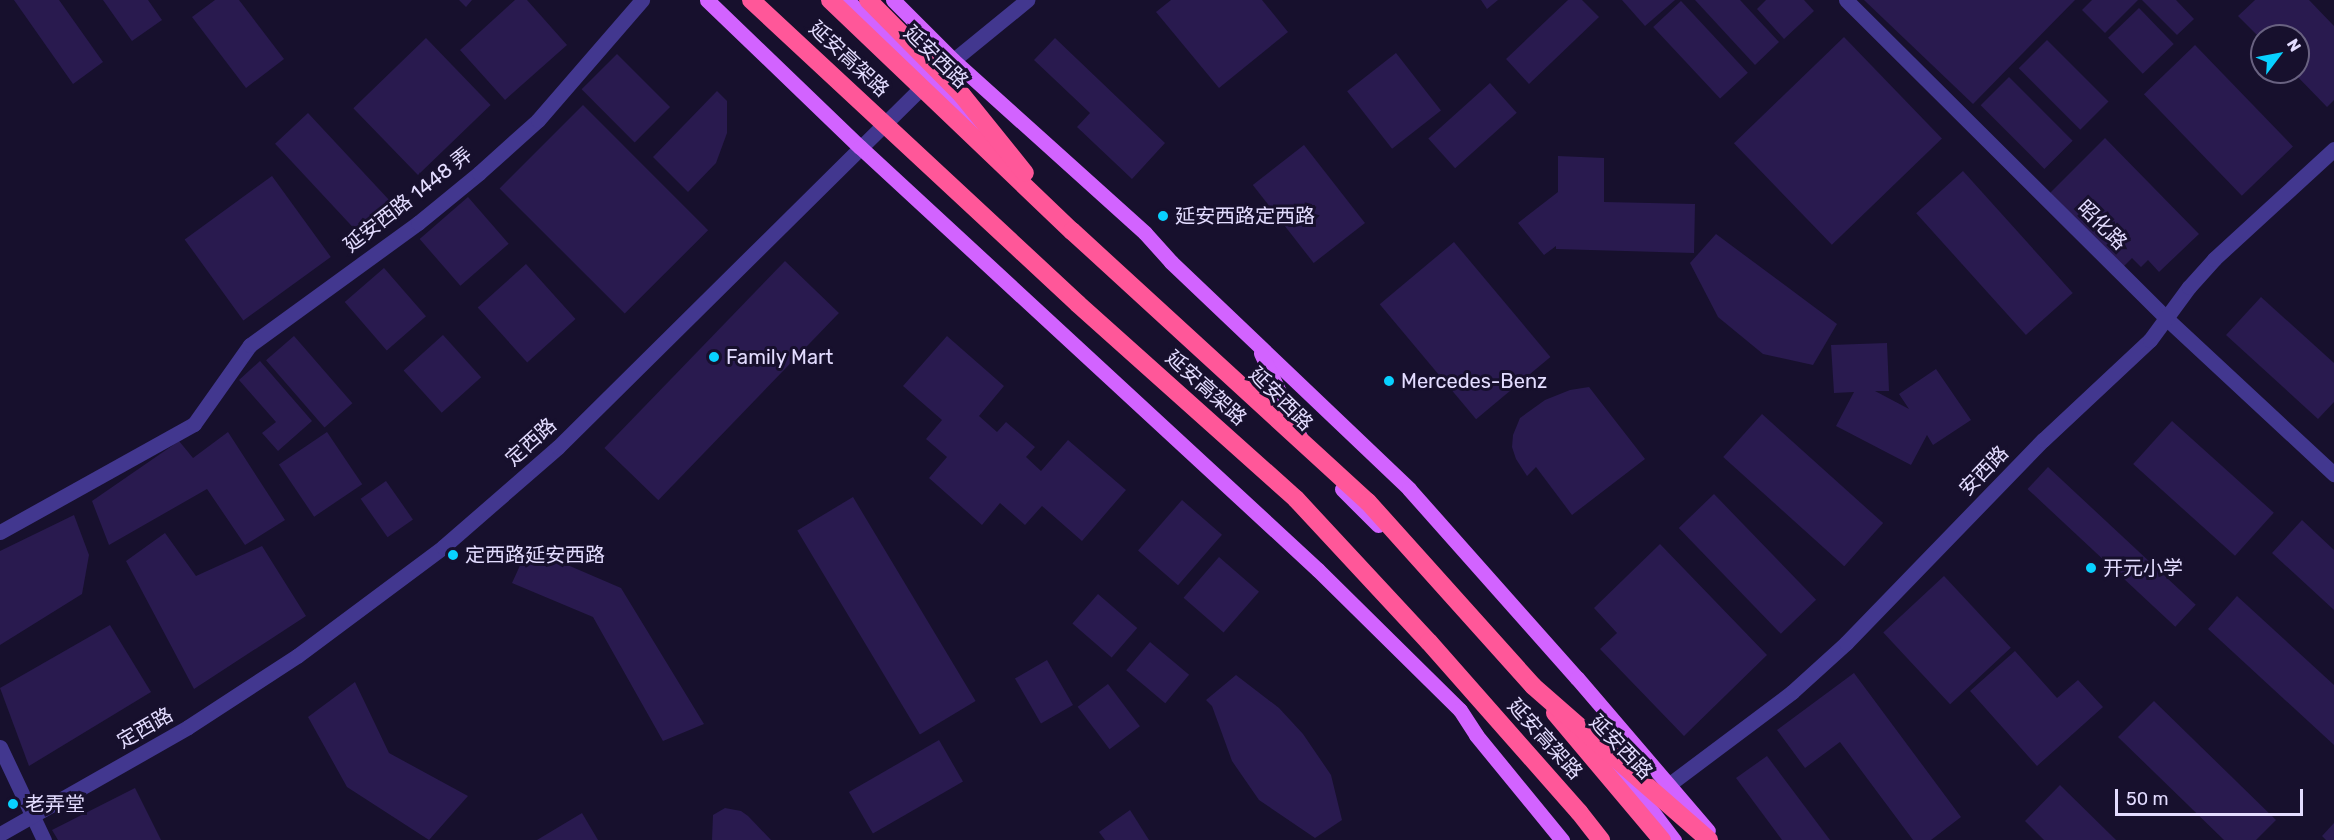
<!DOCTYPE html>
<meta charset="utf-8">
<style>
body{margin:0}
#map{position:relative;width:2334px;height:840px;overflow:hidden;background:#17102d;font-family:Rubik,"Noto Sans SC",sans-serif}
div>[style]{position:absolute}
.building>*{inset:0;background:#291a4f;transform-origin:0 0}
.minor>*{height:15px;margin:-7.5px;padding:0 7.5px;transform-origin:7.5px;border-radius:7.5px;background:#42378f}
.major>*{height:15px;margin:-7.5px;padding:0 7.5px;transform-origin:7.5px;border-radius:7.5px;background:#d263ff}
.highway>*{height:18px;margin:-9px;padding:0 9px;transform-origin:9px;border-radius:9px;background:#ff5799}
.highway-bridge>*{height:18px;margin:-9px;padding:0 9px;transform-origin:9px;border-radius:9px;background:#ff5799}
.dots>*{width:16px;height:16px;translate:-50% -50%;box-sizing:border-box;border:3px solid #17102d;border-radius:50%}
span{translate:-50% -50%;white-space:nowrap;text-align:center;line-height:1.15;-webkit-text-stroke:6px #17102d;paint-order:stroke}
.street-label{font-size:20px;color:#e3dcff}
.poi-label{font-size:20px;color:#e3dcff}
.left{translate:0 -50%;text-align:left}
.north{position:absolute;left:2250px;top:24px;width:60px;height:60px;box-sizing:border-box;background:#17102d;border:2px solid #696281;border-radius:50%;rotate:58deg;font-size:16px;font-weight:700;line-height:24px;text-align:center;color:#e3dcff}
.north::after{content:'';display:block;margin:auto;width:21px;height:27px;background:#08d1ff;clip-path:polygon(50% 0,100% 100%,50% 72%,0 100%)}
.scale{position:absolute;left:2115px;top:789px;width:188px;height:27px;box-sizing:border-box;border:3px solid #e3dcff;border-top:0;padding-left:8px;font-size:18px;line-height:21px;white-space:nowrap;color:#e3dcff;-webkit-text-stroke:4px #17102d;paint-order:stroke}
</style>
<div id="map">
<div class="building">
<div style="clip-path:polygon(14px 0,59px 0,103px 62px,73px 84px)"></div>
<div style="clip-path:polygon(103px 0,148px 0,162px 20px,132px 41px)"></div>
<div style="clip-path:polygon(215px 0,239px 0,284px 59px,246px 88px,192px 17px)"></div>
<div style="clip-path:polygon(459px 0,472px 0,466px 7px)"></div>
<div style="clip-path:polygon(515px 0,527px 0,567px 45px,505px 100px,460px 50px)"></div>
<div style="clip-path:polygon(1171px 0,1262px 0,1288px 32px,1219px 88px,1156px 12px)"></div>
<div style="clip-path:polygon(1481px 0,1498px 0,1487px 9px)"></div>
<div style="clip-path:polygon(1568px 0,1582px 0,1599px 17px,1529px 84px,1506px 59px)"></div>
<div style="clip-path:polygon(1622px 0,1675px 0,1645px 26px)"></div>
<div style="clip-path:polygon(1695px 0,1740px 0,1779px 42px,1755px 65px)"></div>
<div style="clip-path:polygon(1766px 0,1804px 0,1814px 11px,1784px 39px,1757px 9px)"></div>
<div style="clip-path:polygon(1864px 0,2075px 0,1973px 104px)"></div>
<div style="clip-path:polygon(2092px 0,2138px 0,2105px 33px,2082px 10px)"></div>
<div style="clip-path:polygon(2142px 0,2176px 0,2194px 19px,2177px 35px)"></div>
<div style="clip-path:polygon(2255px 0,2309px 0,2334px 26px,2334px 100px,2327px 107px,2293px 72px,2298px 72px,2298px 36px,2262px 36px,2262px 40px,2238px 16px)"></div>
<div style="left:1681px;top:1px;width:98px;height:38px;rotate:47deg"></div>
<div style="left:2139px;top:8px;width:50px;height:43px;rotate:46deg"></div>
<div style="left:1844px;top:37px;width:141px;height:153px;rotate:46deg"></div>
<div style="left:426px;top:38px;width:93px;height:101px;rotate:46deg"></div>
<div style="clip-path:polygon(1055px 38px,1165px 143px,1132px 179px,1077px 127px,1090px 113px,1034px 60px)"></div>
<div style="left:2047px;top:40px;width:87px;height:40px;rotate:45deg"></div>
<div style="left:2195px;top:45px;width:141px;height:71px;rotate:46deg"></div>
<div style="left:1396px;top:53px;width:73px;height:62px;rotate:52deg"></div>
<div style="left:617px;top:54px;width:75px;height:50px;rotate:45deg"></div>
<div style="left:2009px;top:77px;width:90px;height:40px;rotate:45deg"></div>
<div style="left:1490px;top:83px;width:40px;height:83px;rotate:48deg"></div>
<div style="clip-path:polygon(717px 91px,727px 101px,727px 133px,716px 163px,688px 192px,653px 157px)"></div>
<div style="left:583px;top:105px;width:177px;height:118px;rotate:45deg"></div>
<div style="left:308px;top:113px;width:124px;height:45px;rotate:47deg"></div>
<div style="clip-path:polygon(2105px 138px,2199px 234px,2159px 272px,2148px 260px,2141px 267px,2132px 258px,2123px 267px,2050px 193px)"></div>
<div style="left:1304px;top:145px;width:99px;height:65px;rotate:52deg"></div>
<div style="clip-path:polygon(1558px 156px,1604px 158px,1604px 202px,1695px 204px,1694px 253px,1556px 249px,1556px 246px,1544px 255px,1518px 223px,1558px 192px)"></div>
<div style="left:1963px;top:171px;width:164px;height:63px;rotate:48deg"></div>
<div style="left:272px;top:176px;width:100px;height:108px;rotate:54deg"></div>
<div style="left:468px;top:197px;width:62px;height:64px;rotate:49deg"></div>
<div style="clip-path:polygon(1716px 234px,1837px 324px,1813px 365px,1763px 354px,1718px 317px,1690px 263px)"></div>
<div style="left:1454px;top:242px;width:150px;height:97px;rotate:50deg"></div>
<div style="left:785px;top:261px;width:75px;height:260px;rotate:44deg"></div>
<div style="left:526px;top:264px;width:74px;height:65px;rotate:48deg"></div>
<div style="left:384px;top:268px;width:64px;height:52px;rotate:49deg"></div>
<div style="clip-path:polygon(2261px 297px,2334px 363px,2334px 402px,2318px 419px,2226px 335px)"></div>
<div style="left:443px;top:335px;width:57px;height:53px;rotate:48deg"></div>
<div style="left:294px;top:336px;width:89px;height:37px;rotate:49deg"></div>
<div style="clip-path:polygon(947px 336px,1004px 386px,979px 416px,997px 432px,1006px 422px,1035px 447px,1026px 457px,1041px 471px,1068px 440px,1126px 490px,1082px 541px,1042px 506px,1025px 525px,1000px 503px,982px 525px,929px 478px,947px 457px,926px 439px,942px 420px,903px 386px)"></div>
<div style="clip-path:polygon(1887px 343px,1889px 391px,1875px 391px,1909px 409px,1899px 394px,1936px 369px,1971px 420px,1933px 445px,1927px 435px,1911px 465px,1836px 426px,1854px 392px,1834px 393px,1831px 345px)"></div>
<div style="clip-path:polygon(260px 361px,312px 421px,278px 451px,262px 433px,276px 422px,239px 380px)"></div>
<div style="clip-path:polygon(1589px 387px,1645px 459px,1572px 515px,1536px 467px,1527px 476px,1516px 459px,1512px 447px,1513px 435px,1520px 418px,1545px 400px,1570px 390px)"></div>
<div style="left:1762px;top:414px;width:163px;height:58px;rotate:42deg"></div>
<div style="left:2172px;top:421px;width:137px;height:58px;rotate:42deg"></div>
<div style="clip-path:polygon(228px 432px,285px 520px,245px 545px,207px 489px,109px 545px,92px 501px,179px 441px,193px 458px)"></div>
<div style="left:327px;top:432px;width:63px;height:58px;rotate:56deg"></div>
<div style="left:2048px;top:467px;width:202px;height:30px;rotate:43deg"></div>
<div style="left:386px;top:481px;width:47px;height:31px;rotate:55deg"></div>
<div style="left:1714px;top:494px;width:147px;height:49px;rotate:46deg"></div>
<div style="left:853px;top:497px;width:238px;height:65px;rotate:59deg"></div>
<div style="left:1182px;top:500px;width:53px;height:67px;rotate:41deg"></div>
<div style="clip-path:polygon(74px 515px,89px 555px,82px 594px,0 645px,0 551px)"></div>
<div style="clip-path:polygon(2302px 520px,2334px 550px,2334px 610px,2272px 553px)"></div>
<div style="clip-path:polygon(165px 533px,196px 576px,262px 546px,306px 616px,194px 689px,126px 561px)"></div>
<div style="clip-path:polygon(1660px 544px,1767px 655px,1684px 736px,1600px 649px,1617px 633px,1594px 608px)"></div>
<div style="clip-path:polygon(528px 548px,621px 588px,704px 724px,663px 741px,593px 617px,512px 583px)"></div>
<div style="left:1219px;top:557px;width:53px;height:54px;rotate:41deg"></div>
<div style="left:1944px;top:576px;width:98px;height:83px;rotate:47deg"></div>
<div style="left:1098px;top:594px;width:52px;height:39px;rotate:41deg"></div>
<div style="clip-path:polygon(2237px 596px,2334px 685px,2334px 745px,2208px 629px)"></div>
<div style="clip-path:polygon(110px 625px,151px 692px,29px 766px,0 688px)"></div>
<div style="left:1150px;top:642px;width:51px;height:37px;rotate:40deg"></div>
<div style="clip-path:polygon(2015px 651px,2057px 698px,2078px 680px,2103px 707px,2037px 766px,1970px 691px)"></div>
<div style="left:1047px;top:660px;width:52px;height:37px;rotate:60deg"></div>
<div style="clip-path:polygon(1854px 673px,1961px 817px,1931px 840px,1913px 840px,1840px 742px,1805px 768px,1777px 730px)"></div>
<div style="clip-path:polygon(1236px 675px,1279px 708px,1303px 734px,1331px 775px,1342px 820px,1315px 838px,1259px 800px,1232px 761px,1212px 706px,1206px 700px)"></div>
<div style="clip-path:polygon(355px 682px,389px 753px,468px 796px,429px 840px,347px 787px,308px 717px)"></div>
<div style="left:1108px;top:684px;width:53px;height:38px;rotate:53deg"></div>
<div style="clip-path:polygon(2154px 701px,2276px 820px,2256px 840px,2224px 840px,2118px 737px)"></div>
<div style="left:939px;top:740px;width:48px;height:104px;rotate:60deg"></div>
<div style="clip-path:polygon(1767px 756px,1830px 840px,1782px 840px,1736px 778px)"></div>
<div style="clip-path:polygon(2060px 785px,2116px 840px,2044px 840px,2025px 821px)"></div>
<div style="clip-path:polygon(135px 788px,161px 840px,58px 840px,52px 830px)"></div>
<div style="clip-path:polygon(725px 808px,741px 811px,748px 816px,771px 840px,712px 840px,713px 815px)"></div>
<div style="clip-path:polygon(1130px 810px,1149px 840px,1105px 840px,1099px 832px)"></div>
<div style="clip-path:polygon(582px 813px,598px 840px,537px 840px)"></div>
<div style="clip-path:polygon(2334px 823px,2334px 840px,2326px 840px,2322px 836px)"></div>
</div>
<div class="minor">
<div style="left:1846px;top:0;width:453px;rotate:44.8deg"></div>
<div style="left:2167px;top:319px;width:228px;rotate:42.9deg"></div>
<div style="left:0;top:532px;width:222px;rotate:-29.1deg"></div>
<div style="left:194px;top:424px;width:97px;rotate:-54.7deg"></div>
<div style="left:250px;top:345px;width:208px;rotate:-36deg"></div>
<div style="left:418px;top:223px;width:79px;rotate:-39.3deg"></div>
<div style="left:479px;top:173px;width:79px;rotate:-41.9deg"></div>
<div style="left:538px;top:120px;width:159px;rotate:-49.1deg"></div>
<div style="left:0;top:747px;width:103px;rotate:64.7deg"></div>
<div style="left:1659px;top:792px;width:166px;rotate:-36.9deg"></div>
<div style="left:1792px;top:692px;width:73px;rotate:-42.2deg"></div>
<div style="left:1846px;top:643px;width:283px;rotate:-45.9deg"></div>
<div style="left:2043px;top:440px;width:146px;rotate:-43.1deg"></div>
<div style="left:2150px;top:340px;width:66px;rotate:-53.7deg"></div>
<div style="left:2189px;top:287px;width:38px;rotate:-48deg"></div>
<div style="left:2214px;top:259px;width:163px;rotate:-42.5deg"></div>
<div style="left:0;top:834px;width:216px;rotate:-29.6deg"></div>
<div style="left:188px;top:727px;width:130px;rotate:-33.1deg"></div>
<div style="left:297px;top:656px;width:182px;rotate:-36.7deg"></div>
<div style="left:443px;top:547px;width:152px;rotate:-41deg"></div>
<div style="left:558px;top:447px;width:522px;rotate:-44.69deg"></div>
<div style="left:929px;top:80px;width:127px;rotate:-39.2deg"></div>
</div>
<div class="major">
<div style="left:707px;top:0;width:212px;rotate:43.9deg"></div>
<div style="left:860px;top:147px;width:623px;rotate:42.72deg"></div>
<div style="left:1318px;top:570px;width:199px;rotate:44.6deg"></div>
<div style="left:1460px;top:710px;width:30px;rotate:57deg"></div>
<div style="left:1476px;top:735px;width:136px;rotate:50.7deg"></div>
<div style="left:847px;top:0;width:197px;rotate:44.4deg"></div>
<div style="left:893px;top:0;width:85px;rotate:45deg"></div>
<div style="left:953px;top:60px;width:258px;rotate:42deg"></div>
<div style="left:1145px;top:233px;width:39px;rotate:48deg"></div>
<div style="left:1171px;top:262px;width:329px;rotate:43.6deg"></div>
<div style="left:1409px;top:489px;width:253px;rotate:48.4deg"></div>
<div style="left:1577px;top:678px;width:201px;rotate:49.4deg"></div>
<div style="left:1261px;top:353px;width:93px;rotate:65.1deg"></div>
<div style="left:1342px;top:489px;width:51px;rotate:45deg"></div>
<div style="left:1607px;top:763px;width:54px;rotate:45.7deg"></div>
<div style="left:1645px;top:802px;width:48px;rotate:52.7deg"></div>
</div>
<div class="highway">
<div style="left:1555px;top:713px;width:166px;rotate:49.9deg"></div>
<div style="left:1579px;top:812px;width:36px;rotate:52deg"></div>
</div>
<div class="highway-bridge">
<div style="left:751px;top:0;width:446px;rotate:42.9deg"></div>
<div style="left:1078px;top:304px;width:292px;rotate:41.8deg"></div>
<div style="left:1296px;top:499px;width:195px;rotate:47.1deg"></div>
<div style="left:1429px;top:642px;width:227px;rotate:48.6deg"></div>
<div style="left:830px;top:0;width:335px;rotate:43.7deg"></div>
<div style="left:1072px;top:231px;width:401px;rotate:42.5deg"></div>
<div style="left:1368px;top:502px;width:247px;rotate:48.1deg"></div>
<div style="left:1533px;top:686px;width:234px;rotate:41.2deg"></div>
<div style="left:868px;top:0;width:134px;rotate:45.3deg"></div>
<div style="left:962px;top:95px;width:100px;rotate:51.1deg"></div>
</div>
<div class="dots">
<div style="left:1163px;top:216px;background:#08d1ff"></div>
<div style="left:714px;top:357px;background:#08d1ff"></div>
<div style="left:1389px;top:381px;background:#08d1ff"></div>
<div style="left:453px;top:555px;background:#08d1ff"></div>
<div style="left:2091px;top:568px;background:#08d1ff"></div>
<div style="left:13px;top:804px;background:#08d1ff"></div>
</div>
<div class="street-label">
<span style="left:936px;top:57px;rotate:44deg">延安西路</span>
<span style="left:849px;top:59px;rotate:43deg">延安高架路</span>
<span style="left:408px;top:200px;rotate:-38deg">延安西路 1448 弄</span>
<span style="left:2102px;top:225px;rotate:45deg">昭化路</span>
<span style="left:1206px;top:388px;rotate:42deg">延安高架路</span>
<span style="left:1281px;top:399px;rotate:45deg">延安西路</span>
<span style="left:531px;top:442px;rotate:-42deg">定西路</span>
<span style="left:1984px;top:471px;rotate:-46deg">安西路</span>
<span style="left:145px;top:728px;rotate:-30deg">定西路</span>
<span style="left:1545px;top:739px;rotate:48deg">延安高架路</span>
<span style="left:1621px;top:747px;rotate:46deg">延安西路</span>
</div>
<div class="poi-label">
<span class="left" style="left:1175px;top:216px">延安西路定西路</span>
<span class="left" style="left:726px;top:357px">Family Mart</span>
<span class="left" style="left:1401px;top:381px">Mercedes-Benz</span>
<span class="left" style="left:465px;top:555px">定西路延安西路</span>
<span class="left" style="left:2103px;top:568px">开元小学</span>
<span class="left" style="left:25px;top:804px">老弄堂</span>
</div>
<div class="north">N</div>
<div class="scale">50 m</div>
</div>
